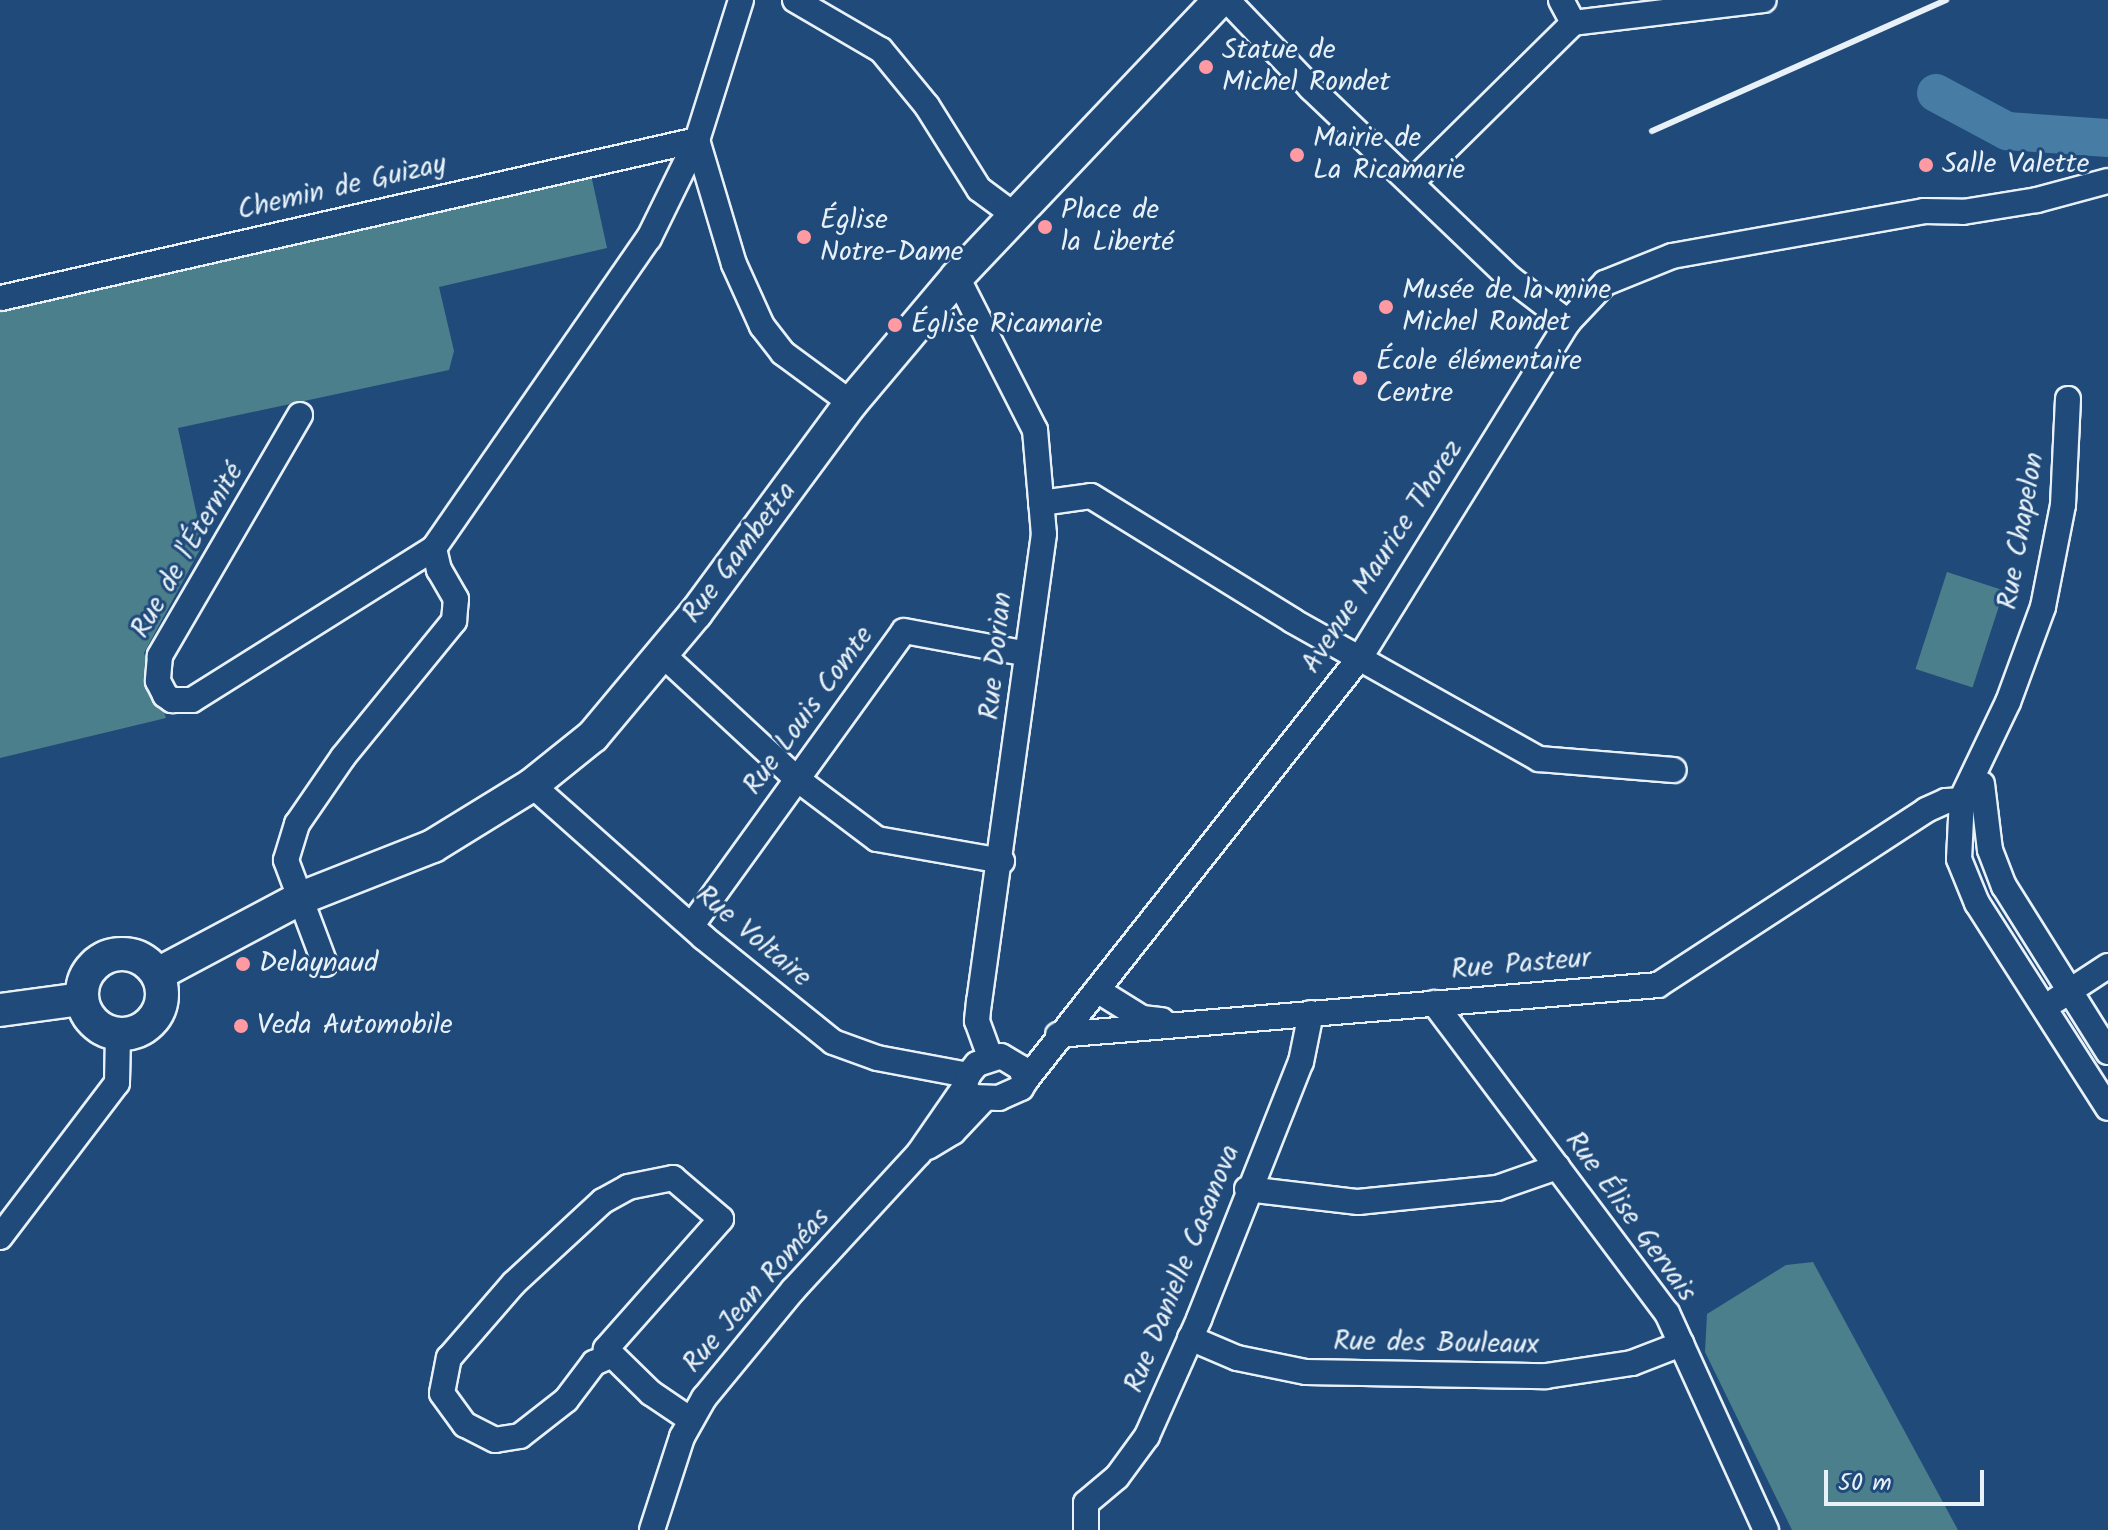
<!DOCTYPE html>
<meta charset="utf-8">
<style>
body{margin:0}
#map{position:relative;width:2108px;height:1530px;overflow:hidden;background:#1f4a7a;font-family:Kalam,sans-serif}
div>[style]{position:absolute}
.green>*{inset:0;background:#4b7f8c;transform-origin:0 0}
.river>*{height:38px;margin:-19px;padding:0 19px;transform-origin:19px;border-radius:19px;background:#477da4}
.roads{filter:drop-shadow(2px 0 #e8f1f8) drop-shadow(-2px 0 #e8f1f8) drop-shadow(0 2px #e8f1f8) drop-shadow(0 -2px #e8f1f8)}
.minor>*{height:24px;margin:-12px;padding:0 12px;transform-origin:12px;border-radius:12px;background:#1f4a7a}
.major>*{height:32px;margin:-16px;padding:0 16px;transform-origin:16px;border-radius:16px;background:#1f4a7a}
.major>.ring{margin:-16px;padding:0;box-sizing:content-box;background:none;border:32px solid #1f4a7a;border-radius:50%}
.rail>*{height:6px;margin:-3px;padding:0 3px;transform-origin:3px;border-radius:3px;background:#e8f1f8}
.dots>*{width:22px;height:22px;translate:-50% -50%;box-sizing:border-box;border:4px solid #1f4a7a;border-radius:50%}
span{translate:-50% -50%;white-space:nowrap;text-align:center;line-height:1.15;-webkit-text-stroke:6px #1f4a7a;paint-order:stroke}
.poi-label{font-size:28px;color:#e8f1f8}
.left{translate:0 -50%;text-align:left}
.street-label{font-size:28px;color:#e8f1f8}
.scale{position:absolute;left:1824px;top:1470px;width:160px;height:36px;box-sizing:border-box;border:4px solid #e8f1f8;border-top:0;padding-left:10px;font-size:24px;line-height:28px;white-space:nowrap;color:#e8f1f8;-webkit-text-stroke:6px #1f4a7a;paint-order:stroke}
</style>
<div id="map">
<div class="green">
<div style="clip-path:polygon(590px 170px,607px 248px,439px 287px,454px 351px,449px 370px,178px 428px,203px 544px,144px 653px,166px 718px,0 758px,0 309px)"></div>
<div style="left:1947px;top:572px;width:60px;height:102px;rotate:18deg"></div>
<div style="clip-path:polygon(1813px 1262px,1958px 1530px,1792px 1530px,1705px 1352px,1707px 1314px,1786px 1265px)"></div>
</div>
<div class="river">
<div style="left:1936px;top:93px;width:81px;rotate:28.2deg"></div>
<div style="left:2007px;top:131px;width:101px;rotate:4deg"></div>
</div>
<div class="roads">
<div class="minor">
<div style="left:741px;top:0;width:147px;rotate:107.4deg"></div>
<div style="left:697px;top:140px;width:129px;rotate:73.4deg"></div>
<div style="left:734px;top:264px;width:68px;rotate:65.7deg"></div>
<div style="left:762px;top:326px;width:34px;rotate:52deg"></div>
<div style="left:783px;top:353px;width:84px;rotate:36.3deg"></div>
<div style="left:795px;top:0;width:99px;rotate:30.2deg"></div>
<div style="left:881px;top:50px;width:72px;rotate:50.6deg"></div>
<div style="left:927px;top:106px;width:98px;rotate:57.9deg"></div>
<div style="left:979px;top:189px;width:44px;rotate:36.6deg"></div>
<div style="left:1227px;top:0;width:122px;rotate:46.3deg"></div>
<div style="left:1311px;top:88px;width:275px;rotate:43.7deg"></div>
<div style="left:1510px;top:278px;width:73px;rotate:37.2deg"></div>
<div style="left:1561px;top:0;width:26px;rotate:62deg"></div>
<div style="left:1412px;top:182px;width:226px;rotate:-44.6deg"></div>
<div style="left:1573px;top:23px;width:192px;rotate:-6.9deg"></div>
<div style="left:957px;top:277px;width:172px;rotate:63deg"></div>
<div style="left:1035px;top:430px;width:104px;rotate:85.1deg"></div>
<div style="left:1044px;top:534px;width:472px;rotate:97.9deg"></div>
<div style="left:979px;top:1001px;width:20px;rotate:96deg"></div>
<div style="left:977px;top:1021px;width:38px;rotate:70deg"></div>
<div style="left:1px;top:298px;width:714px;rotate:-12.79deg"></div>
<div style="left:2068px;top:399px;width:106px;rotate:92.7deg"></div>
<div style="left:2063px;top:505px;width:104px;rotate:101.1deg"></div>
<div style="left:2043px;top:607px;width:101px;rotate:110.2deg"></div>
<div style="left:2008px;top:702px;width:106px;rotate:115.6deg"></div>
<div style="left:1962px;top:798px;width:61px;rotate:92.8deg"></div>
<div style="left:1959px;top:859px;width:48px;rotate:67.8deg"></div>
<div style="left:1977px;top:903px;width:243px;rotate:57.4deg"></div>
<div style="left:300px;top:415px;width:279px;rotate:120.2deg"></div>
<div style="left:160px;top:656px;width:25px;rotate:95deg"></div>
<div style="left:158px;top:681px;width:16px;rotate:63deg"></div>
<div style="left:165px;top:695px;width:9px;rotate:36deg"></div>
<div style="left:172px;top:700px;width:20px"></div>
<div style="left:192px;top:700px;width:286px;rotate:-32.1deg"></div>
<div style="left:1041px;top:503px;width:50px;rotate:-8deg"></div>
<div style="left:1091px;top:496px;width:238px;rotate:31.7deg"></div>
<div style="left:1293px;top:621px;width:282px;rotate:29.3deg"></div>
<div style="left:1539px;top:759px;width:135px;rotate:4.7deg"></div>
<div style="left:663px;top:655px;width:183px;rotate:42.8deg"></div>
<div style="left:797px;top:779px;width:100px;rotate:36.9deg"></div>
<div style="left:877px;top:839px;width:127px;rotate:10deg"></div>
<div style="left:1982px;top:784px;width:66px;rotate:83.1deg"></div>
<div style="left:1990px;top:850px;width:39px;rotate:69deg"></div>
<div style="left:2004px;top:886px;width:196px;rotate:57.9deg"></div>
<div style="left:532px;top:785px;width:229px;rotate:41.6deg"></div>
<div style="left:703px;top:937px;width:167px;rotate:38.9deg"></div>
<div style="left:833px;top:1042px;width:47px;rotate:20deg"></div>
<div style="left:877px;top:1058px;width:93px;rotate:10.6deg"></div>
<div style="left:692px;top:925px;width:362px;rotate:-54.2deg"></div>
<div style="left:904px;top:631px;width:121px;rotate:10.5deg"></div>
<div style="left:325px;top:964px;width:111px;rotate:-110.6deg"></div>
<div style="left:286px;top:860px;width:38px;rotate:-73deg"></div>
<div style="left:297px;top:824px;width:81px;rotate:-55.5deg"></div>
<div style="left:343px;top:757px;width:176px;rotate:-50.8deg"></div>
<div style="left:454px;top:621px;width:22px;rotate:-85deg"></div>
<div style="left:456px;top:599px;width:34px;rotate:-120deg"></div>
<div style="left:439px;top:570px;width:23px;rotate:-103deg"></div>
<div style="left:434px;top:548px;width:377px;rotate:-55.3deg"></div>
<div style="left:649px;top:238px;width:109px;rotate:-63.9deg"></div>
<div style="left:1097px;top:990px;width:53px;rotate:31.9deg"></div>
<div style="left:1142px;top:1018px;width:20px;rotate:6deg"></div>
<div style="left:2056px;top:1000px;width:62px;rotate:-33.2deg"></div>
<div style="left:1434px;top:1003px;width:388px;rotate:53.1deg"></div>
<div style="left:1667px;top:1313px;width:239px;rotate:65.5deg"></div>
<div style="left:1058px;top:1035px;width:602px;rotate:-4.76deg"></div>
<div style="left:1658px;top:985px;width:320px;rotate:-33.1deg"></div>
<div style="left:1926px;top:810px;width:22px;rotate:-24deg"></div>
<div style="left:1946px;top:801px;width:36px;rotate:-3deg"></div>
<div style="left:1001px;top:1056px;width:23px;rotate:31deg"></div>
<div style="left:1021px;top:1068px;width:14px;rotate:73deg"></div>
<div style="left:1025px;top:1081px;width:8px;rotate:120deg"></div>
<div style="left:1021px;top:1088px;width:24px;rotate:156deg"></div>
<div style="left:999px;top:1098px;width:26px;rotate:-178deg"></div>
<div style="left:973px;top:1097px;width:13px;rotate:-135deg"></div>
<div style="left:964px;top:1088px;width:14px;rotate:-73deg"></div>
<div style="left:968px;top:1075px;width:14px;rotate:-51deg"></div>
<div style="left:977px;top:1064px;width:25px;rotate:-18deg"></div>
<div style="left:1025px;top:1081px;width:542px;rotate:-51.67deg"></div>
<div style="left:1361px;top:656px;width:393px;rotate:-58.2deg"></div>
<div style="left:1568px;top:322px;width:54px;rotate:-46.5deg"></div>
<div style="left:1605px;top:283px;width:72px;rotate:-21.9deg"></div>
<div style="left:1672px;top:256px;width:256px;rotate:-10.1deg"></div>
<div style="left:1924px;top:211px;width:39px;rotate:1deg"></div>
<div style="left:1963px;top:212px;width:75px;rotate:-9.2deg"></div>
<div style="left:2037px;top:200px;width:73px;rotate:-15deg"></div>
<div style="left:928px;top:1147px;width:29px;rotate:-31deg"></div>
<div style="left:953px;top:1132px;width:44px;rotate:-46.8deg"></div>
<div style="left:1247px;top:1189px;width:112px;rotate:6.7deg"></div>
<div style="left:1358px;top:1202px;width:140px;rotate:-5.8deg"></div>
<div style="left:1497px;top:1188px;width:64px;rotate:-19.3deg"></div>
<div style="left:0;top:1237px;width:193px;rotate:-52.8deg"></div>
<div style="left:117px;top:1083px;width:48px;rotate:-88.8deg"></div>
<div style="left:1190px;top:1338px;width:51px;rotate:23.1deg"></div>
<div style="left:1237px;top:1358px;width:70px;rotate:11.5deg"></div>
<div style="left:1306px;top:1372px;width:240px;rotate:1deg"></div>
<div style="left:1546px;top:1376px;width:87px;rotate:-8.6deg"></div>
<div style="left:1632px;top:1363px;width:53px;rotate:-21.2deg"></div>
<div style="left:608px;top:1357px;width:15px;rotate:157deg"></div>
<div style="left:594px;top:1363px;width:46px;rotate:127.1deg"></div>
<div style="left:566px;top:1400px;width:58px;rotate:142deg"></div>
<div style="left:520px;top:1436px;width:25px;rotate:171deg"></div>
<div style="left:495px;top:1440px;width:34px;rotate:-153deg"></div>
<div style="left:465px;top:1425px;width:39px;rotate:-126deg"></div>
<div style="left:442px;top:1393px;width:36px;rotate:-79deg"></div>
<div style="left:449px;top:1358px;width:99px;rotate:-49.1deg"></div>
<div style="left:514px;top:1283px;width:121px;rotate:-42.7deg"></div>
<div style="left:603px;top:1201px;width:29px;rotate:-29deg"></div>
<div style="left:628px;top:1187px;width:46px;rotate:-11.3deg"></div>
<div style="left:673px;top:1178px;width:63px;rotate:40.5deg"></div>
<div style="left:721px;top:1219px;width:174px;rotate:131.5deg"></div>
<div style="left:606px;top:1349px;width:63px;rotate:44.4deg"></div>
<div style="left:651px;top:1393px;width:48px;rotate:34deg"></div>
<div style="left:652px;top:1530px;width:98px;rotate:-72.1deg"></div>
<div style="left:682px;top:1437px;width:45px;rotate:-60.6deg"></div>
<div style="left:704px;top:1398px;width:140px;rotate:-50.5deg"></div>
<div style="left:793px;top:1290px;width:186px;rotate:-47.4deg"></div>
<div style="left:919px;top:1153px;width:79px;rotate:-55.3deg"></div>
<div style="left:1086px;top:1530px;width:27px;rotate:-90deg"></div>
<div style="left:1086px;top:1503px;width:40px;rotate:-40deg"></div>
<div style="left:1117px;top:1477px;width:51px;rotate:-53.8deg"></div>
<div style="left:1147px;top:1436px;width:128px;rotate:-66deg"></div>
<div style="left:1199px;top:1319px;width:277px;rotate:-68.4deg"></div>
<div style="left:1301px;top:1062px;width:50px;rotate:-78.5deg"></div>
</div>
<div class="major">
<div class="ring" style="left:82px;top:954px;width:48px;height:48px"></div>
<div style="left:158px;top:974px;width:162px;rotate:-28deg"></div>
<div style="left:301px;top:898px;width:142px;rotate:-21.5deg"></div>
<div style="left:433px;top:846px;width:116px;rotate:-31.6deg"></div>
<div style="left:532px;top:785px;width:78px;rotate:-38.8deg"></div>
<div style="left:593px;top:736px;width:160px;rotate:-50.1deg"></div>
<div style="left:696px;top:613px;width:261px;rotate:-53.6deg"></div>
<div style="left:851px;top:403px;width:165px;rotate:-49.9deg"></div>
<div style="left:957px;top:277px;width:382px;rotate:-46.5deg"></div>
<div style="left:0;top:1010px;width:82px;rotate:-7.7deg"></div>
</div>
</div>
<div class="rail">
<div style="left:1652px;top:131px;width:322px;rotate:-24deg"></div>
</div>
<div class="dots">
<div style="left:1206px;top:67px;background:#ff9aa2"></div>
<div style="left:1297px;top:155px;background:#ff9aa2"></div>
<div style="left:1926px;top:165px;background:#ff9aa2"></div>
<div style="left:1045px;top:227px;background:#ff9aa2"></div>
<div style="left:804px;top:237px;background:#ff9aa2"></div>
<div style="left:1386px;top:307px;background:#ff9aa2"></div>
<div style="left:895px;top:325px;background:#ff9aa2"></div>
<div style="left:1360px;top:378px;background:#ff9aa2"></div>
<div style="left:243px;top:964px;background:#ff9aa2"></div>
<div style="left:241px;top:1026px;background:#ff9aa2"></div>
</div>
<div class="poi-label">
<span class="left" style="left:1222px;top:67px">Statue de<br>Michel Rondet</span>
<span class="left" style="left:1313px;top:155px">Mairie de<br>La Ricamarie</span>
<span class="left" style="left:1942px;top:165px">Salle Valette</span>
<span class="left" style="left:1061px;top:227px">Place de<br>la Liberté</span>
<span class="left" style="left:820px;top:237px">Église<br>Notre-Dame</span>
<span class="left" style="left:1402px;top:307px">Musée de la mine<br>Michel Rondet</span>
<span class="left" style="left:911px;top:325px">Église Ricamarie</span>
<span class="left" style="left:1376px;top:378px">École élémentaire<br>Centre</span>
<span class="left" style="left:259px;top:964px">Delaynaud</span>
<span class="left" style="left:257px;top:1026px">Veda Automobile</span>
</div>
<div class="street-label">
<span style="left:342px;top:188px;rotate:-13deg">Chemin de Guizay</span>
<span style="left:2022px;top:531px;rotate:-80deg">Rue Chapelon</span>
<span style="left:188px;top:551px;rotate:-60deg">Rue de l'Éternité</span>
<span style="left:740px;top:553px;rotate:-53deg">Rue Gambetta</span>
<span style="left:1383px;top:557px;rotate:-57deg">Avenue Maurice Thorez</span>
<span style="left:997px;top:656px;rotate:-84deg">Rue Dorian</span>
<span style="left:809px;top:711px;rotate:-54deg">Rue Louis Comte</span>
<span style="left:753px;top:937px;rotate:40deg">Rue Voltaire</span>
<span style="left:1521px;top:965px;rotate:-5deg">Rue Pasteur</span>
<span style="left:1630px;top:1217px;rotate:54deg">Rue Élise Gervais</span>
<span style="left:1183px;top:1269px;rotate:-68deg">Rue Danielle Casanova</span>
<span style="left:757px;top:1291px;rotate:-49deg">Rue Jean Roméas</span>
<span style="left:1436px;top:1344px;rotate:1deg">Rue des Bouleaux</span>
</div>
<div class="scale">50 m</div>
</div>
